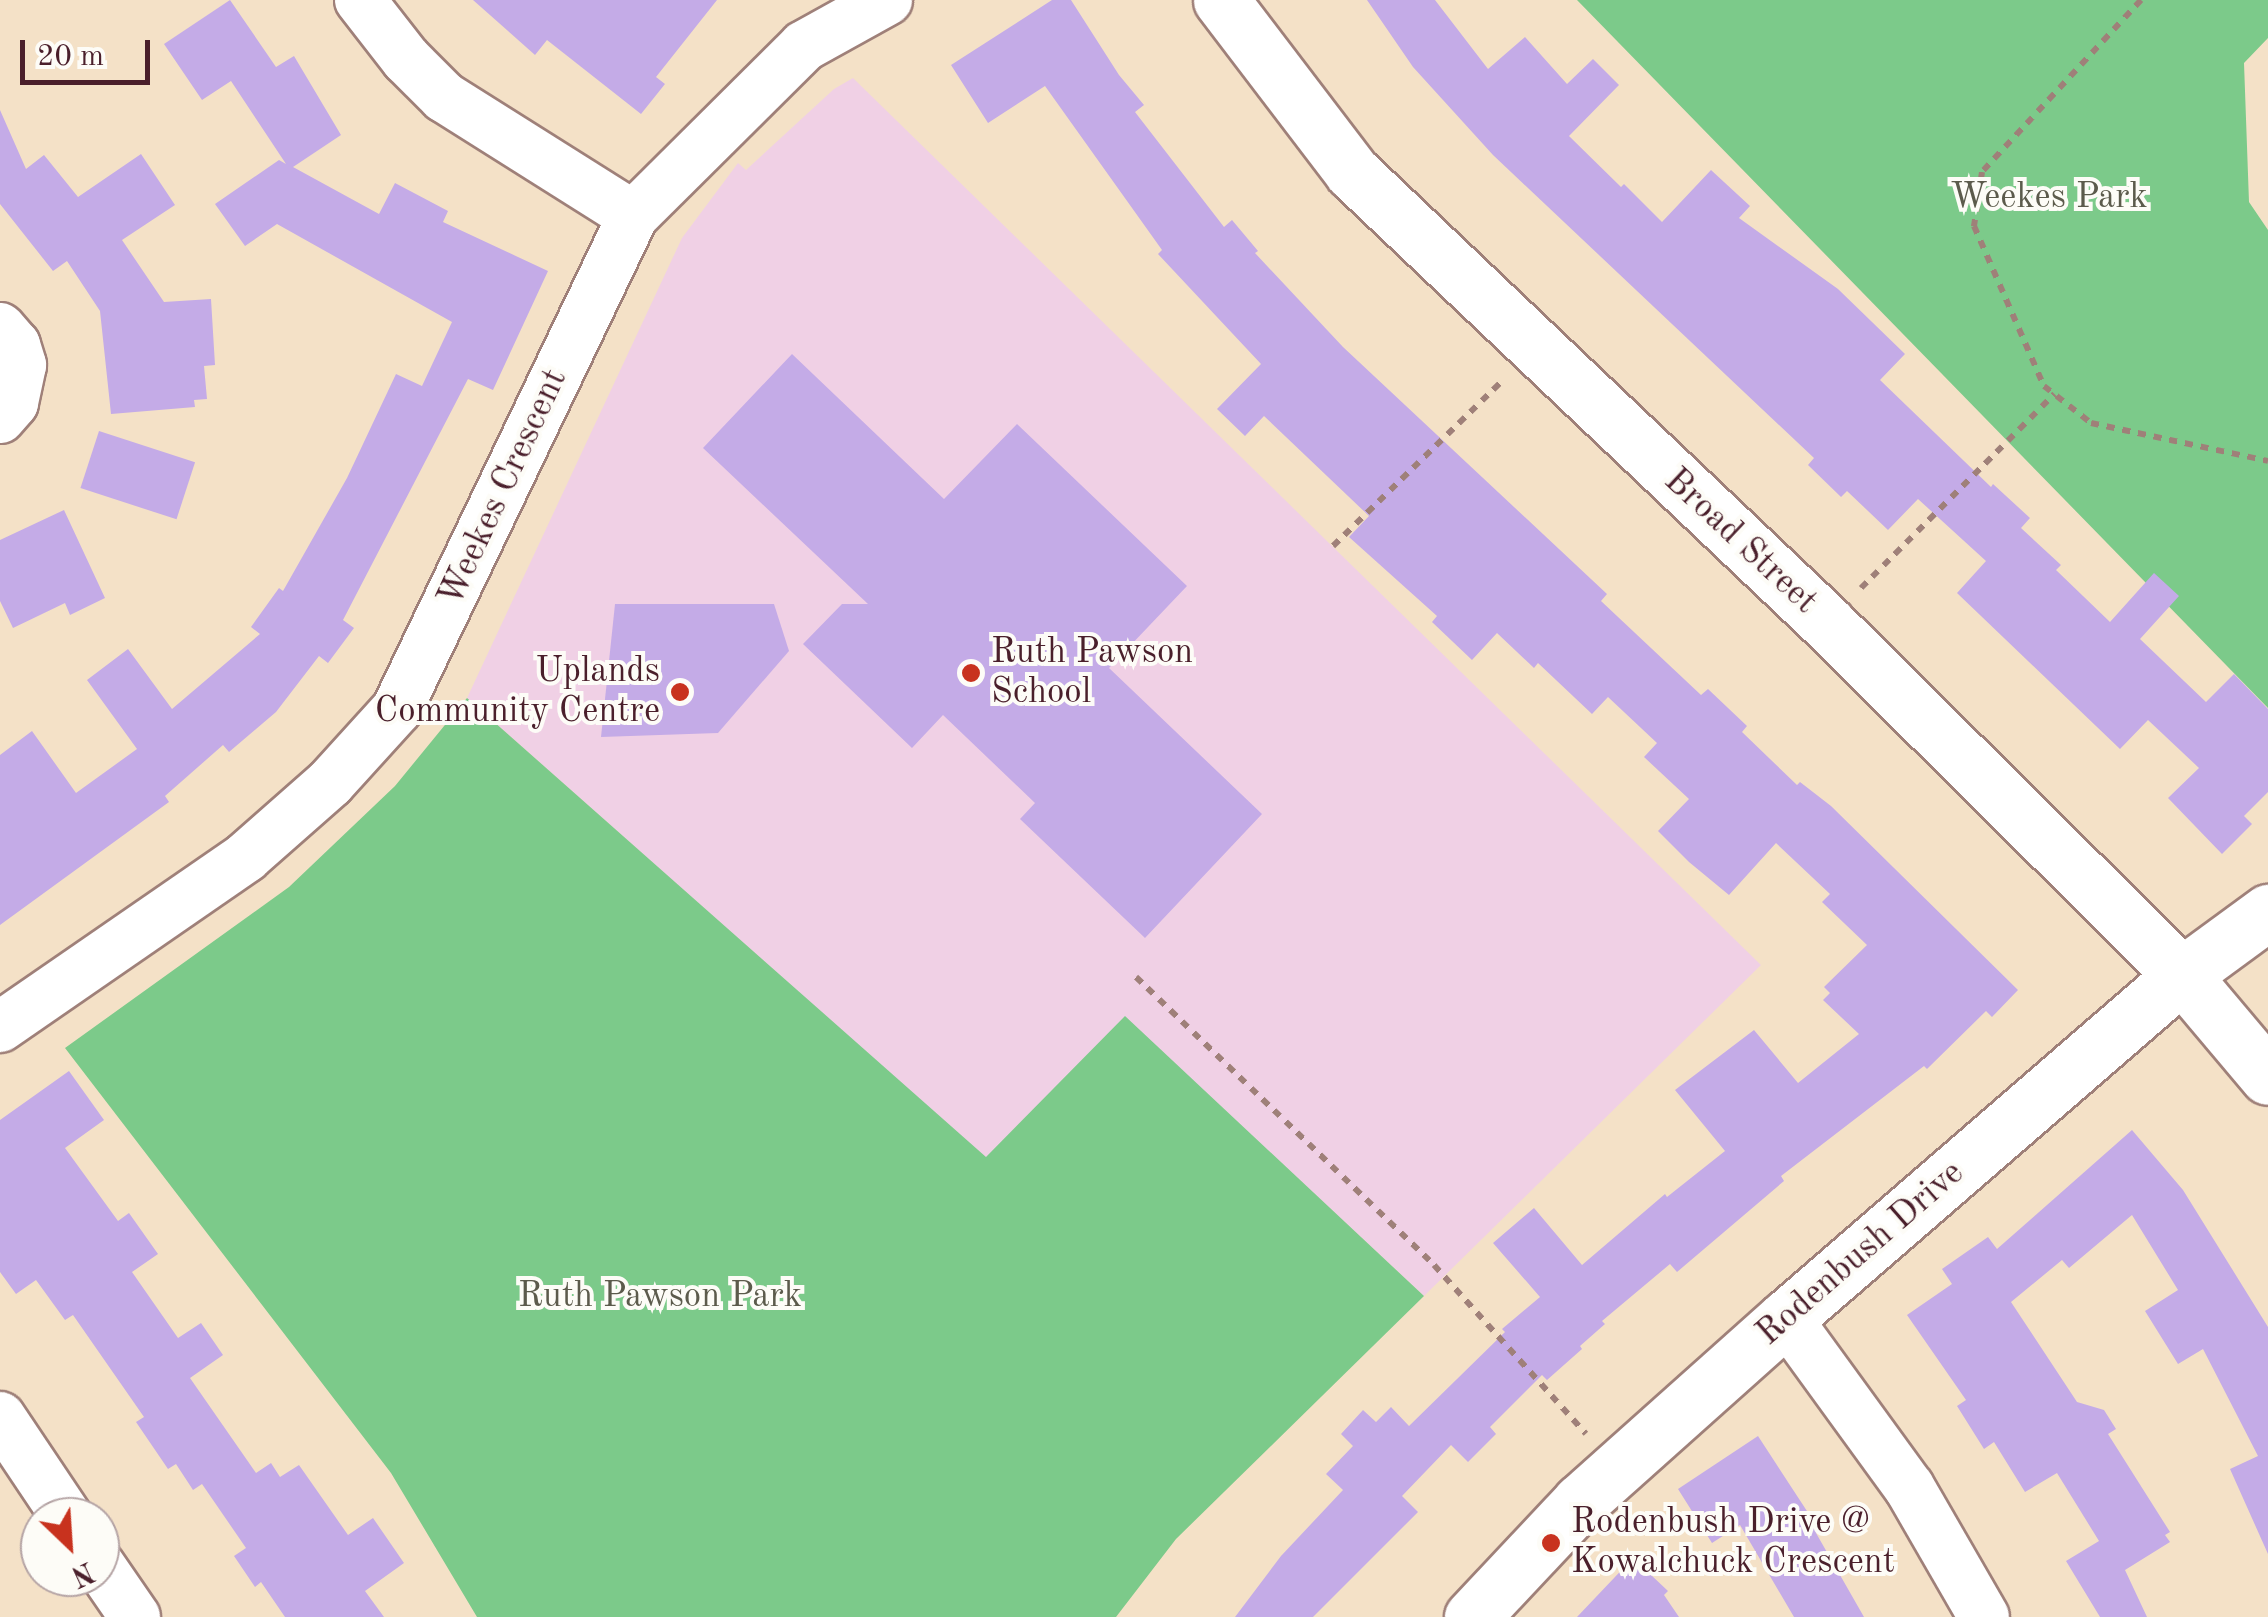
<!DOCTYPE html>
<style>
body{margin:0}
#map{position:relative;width:2268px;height:1617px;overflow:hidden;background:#f4e1c7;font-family:"Old Standard TT",serif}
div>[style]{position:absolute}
.built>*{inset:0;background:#f0d0e5}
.green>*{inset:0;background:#7cca8a}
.building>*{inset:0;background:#c4abe7;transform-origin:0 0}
.path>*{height:6px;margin-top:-3px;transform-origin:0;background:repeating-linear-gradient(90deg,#9f8079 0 8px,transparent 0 16px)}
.roads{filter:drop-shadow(2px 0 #9f8079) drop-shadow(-2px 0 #9f8079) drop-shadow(0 2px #9f8079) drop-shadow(0 -2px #9f8079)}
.street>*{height:50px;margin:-25px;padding:0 25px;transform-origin:25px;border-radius:25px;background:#fff}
.secondary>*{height:55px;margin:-27.5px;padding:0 27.5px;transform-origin:27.5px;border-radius:27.5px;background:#fff}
.dots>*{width:28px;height:28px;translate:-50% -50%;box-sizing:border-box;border:5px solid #fdfcf7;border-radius:50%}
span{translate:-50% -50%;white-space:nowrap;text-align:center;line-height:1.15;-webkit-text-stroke:8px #fdfcf7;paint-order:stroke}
.park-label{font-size:35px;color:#5c5b4c}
.street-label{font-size:35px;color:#4a1f2b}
.poi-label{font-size:35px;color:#4a1f2b}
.left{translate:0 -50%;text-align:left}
.right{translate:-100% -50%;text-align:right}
.north{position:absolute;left:20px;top:1497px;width:100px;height:100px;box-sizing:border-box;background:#fdfcf7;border:2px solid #b5a4a5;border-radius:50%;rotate:155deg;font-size:28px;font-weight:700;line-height:40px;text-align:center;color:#4a1f2b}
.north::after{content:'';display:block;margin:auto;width:35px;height:45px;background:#c8321e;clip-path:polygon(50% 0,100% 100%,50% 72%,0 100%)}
.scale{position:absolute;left:20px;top:40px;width:130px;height:45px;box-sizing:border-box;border:5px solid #4a1f2b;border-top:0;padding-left:12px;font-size:30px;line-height:35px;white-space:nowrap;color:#4a1f2b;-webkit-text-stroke:8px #fdfcf7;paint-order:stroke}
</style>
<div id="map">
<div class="built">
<div style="clip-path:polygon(853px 78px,1761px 965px,1424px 1296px,1125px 1017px,986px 1158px,467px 698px,682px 238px,738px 163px,746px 170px,834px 89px)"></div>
</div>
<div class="green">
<div style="clip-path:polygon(1577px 0,2268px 0,2268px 38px,2244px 63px,2249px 202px,2268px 230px,2268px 708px)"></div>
<div style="clip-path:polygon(467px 698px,986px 1157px,1125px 1016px,1424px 1296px,1176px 1539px,1116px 1617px,477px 1617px,391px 1473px,65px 1048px,289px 887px,395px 786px)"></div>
</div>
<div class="building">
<div style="clip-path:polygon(230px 0,276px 67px,294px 56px,341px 135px,293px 167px,379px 214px,395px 183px,448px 211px,443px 222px,548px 271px,493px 390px,468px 379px,343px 620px,354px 628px,328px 663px,319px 656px,276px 712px,229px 752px,223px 745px,165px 796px,169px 802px,0 925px,0 755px,32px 731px,76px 793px,137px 749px,87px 680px,128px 649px,172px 709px,260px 634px,251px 627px,279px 588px,283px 591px,347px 478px,396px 374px,422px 386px,452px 322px,277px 224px,245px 246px,215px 204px,279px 160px,286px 164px,231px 81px,202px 100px,164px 44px)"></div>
<div style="clip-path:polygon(473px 0,717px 0,656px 77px,665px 84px,641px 114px,547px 40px,535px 55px)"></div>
<div style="clip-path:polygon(1052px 0,1071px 0,1119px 75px,1144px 105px,1135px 112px,1224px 227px,1232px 220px,1258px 251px,1255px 253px,1343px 347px,1607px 594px,1601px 601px,1701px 695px,1708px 689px,1747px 726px,1742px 732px,1797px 785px,1800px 782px,1831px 806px,2018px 990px,1992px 1017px,1986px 1011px,1927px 1069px,1924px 1066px,1781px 1176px,1784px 1181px,1677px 1272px,1670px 1264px,1602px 1321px,1605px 1324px,1580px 1346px,1582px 1349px,1547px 1380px,1542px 1375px,1490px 1427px,1496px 1434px,1468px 1462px,1451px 1445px,1402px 1496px,1418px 1512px,1313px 1617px,1235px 1617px,1281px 1556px,1343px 1490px,1326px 1474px,1353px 1446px,1341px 1434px,1363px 1410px,1376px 1422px,1391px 1407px,1409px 1426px,1505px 1332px,1502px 1329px,1540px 1297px,1493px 1243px,1534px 1208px,1582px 1265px,1665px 1194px,1667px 1197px,1725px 1151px,1675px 1090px,1754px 1030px,1798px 1083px,1859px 1034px,1823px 1000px,1830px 993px,1824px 987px,1867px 945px,1822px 902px,1830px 894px,1776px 843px,1729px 895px,1689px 862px,1658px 831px,1689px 799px,1644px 757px,1657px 743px,1608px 697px,1592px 714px,1538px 663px,1534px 668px,1497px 633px,1472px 660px,1432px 622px,1437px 616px,1349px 537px,1369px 516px,1264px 416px,1245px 436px,1217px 409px,1261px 364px,1158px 254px,1162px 250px,1045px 86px,988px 123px,951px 65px)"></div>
<div style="clip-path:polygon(1367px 0,1435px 0,1488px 69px,1525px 37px,1567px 84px,1593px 59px,1619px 85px,1569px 136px,1621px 187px,1624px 184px,1662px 222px,1711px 170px,1750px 206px,1739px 218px,1838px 289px,1905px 354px,1880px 380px,1991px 487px,1993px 484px,2030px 518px,2021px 528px,2061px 565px,2056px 570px,2110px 622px,2154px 573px,2179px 596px,2140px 639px,2206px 702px,2234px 674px,2268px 709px,2268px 792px,2244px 816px,2252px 824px,2222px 854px,2168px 798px,2199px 768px,2148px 720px,2120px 749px,1957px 593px,1986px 561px,1918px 499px,1888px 530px,1847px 491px,1841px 497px,1808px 465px,1814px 458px,1493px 155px,1413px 67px)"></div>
<div style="clip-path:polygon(0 110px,26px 169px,44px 155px,78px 197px,141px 154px,175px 205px,122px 240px,164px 302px,211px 299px,215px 365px,204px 366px,207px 399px,194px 400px,195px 407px,111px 414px,100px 311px,67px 261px,53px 271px,0 204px)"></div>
<div style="clip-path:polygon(792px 354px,944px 499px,1017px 424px,1187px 586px,1109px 668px,1262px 814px,1145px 938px,1020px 819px,1035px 803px,943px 715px,912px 748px,803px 644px,842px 604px,868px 604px,703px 448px)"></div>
<div style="left:99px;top:431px;width:101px;height:60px;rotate:18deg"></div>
<div style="clip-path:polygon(64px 510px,105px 598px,70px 615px,65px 603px,13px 628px,0 601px,0 540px)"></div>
<div style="clip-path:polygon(615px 604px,774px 604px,789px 651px,718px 733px,601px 737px)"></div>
<div style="clip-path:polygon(69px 1071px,104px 1120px,65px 1148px,118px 1221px,129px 1213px,158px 1254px,132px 1272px,178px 1338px,201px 1323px,223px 1355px,190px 1378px,256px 1473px,271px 1463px,280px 1477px,299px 1465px,348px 1535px,373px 1518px,404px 1563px,365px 1591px,384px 1617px,285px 1617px,261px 1582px,255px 1587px,234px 1556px,246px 1548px,202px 1484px,193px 1490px,176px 1464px,168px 1469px,136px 1422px,144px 1417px,73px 1315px,65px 1320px,36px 1280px,16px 1294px,0 1272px,0 1120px)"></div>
<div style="clip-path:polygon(2132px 1130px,2183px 1190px,2268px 1327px,2268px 1554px,2230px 1469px,2258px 1456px,2203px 1349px,2178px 1364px,2145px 1311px,2178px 1290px,2132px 1215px,2069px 1268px,2062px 1260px,2011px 1302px,2077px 1402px,2104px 1410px,2116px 1429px,2108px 1434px,2170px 1532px,2165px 1535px,2170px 1542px,2125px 1570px,2147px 1617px,2100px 1617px,2066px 1561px,2099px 1541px,2057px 1473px,2025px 1492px,1994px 1442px,1984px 1449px,1957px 1406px,1966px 1400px,1907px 1315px,1952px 1284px,1942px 1269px,1988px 1237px,1997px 1249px)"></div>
<div style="clip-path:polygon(1758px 1436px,1820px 1531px,1816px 1533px,1864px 1617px,1794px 1617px,1740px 1525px,1712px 1543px,1678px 1489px)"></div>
<div style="clip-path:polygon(1633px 1558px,1668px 1591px,1664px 1595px,1679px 1617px,1577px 1617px)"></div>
</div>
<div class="path">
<div style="left:2141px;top:0;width:234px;rotate:132.8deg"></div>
<div style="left:1982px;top:172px;width:55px;rotate:98.4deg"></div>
<div style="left:1974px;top:226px;width:175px;rotate:66.4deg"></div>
<div style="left:2044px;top:386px;width:60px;rotate:38.2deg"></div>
<div style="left:2091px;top:423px;width:181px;rotate:12.1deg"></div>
<div style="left:1333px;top:546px;width:235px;rotate:-44.3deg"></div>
<div style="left:1861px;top:588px;width:274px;rotate:-45.1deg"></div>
<div style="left:1136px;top:977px;width:414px;rotate:44deg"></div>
<div style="left:1434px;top:1265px;width:227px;rotate:48deg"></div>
</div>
<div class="roads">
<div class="street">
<div style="left:360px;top:0;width:75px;rotate:52.1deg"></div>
<div style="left:406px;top:59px;width:54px;rotate:45deg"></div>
<div style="left:444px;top:97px;width:223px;rotate:32.2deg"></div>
<div style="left:0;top:328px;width:23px;rotate:49deg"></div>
<div style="left:15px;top:345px;width:21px;rotate:73deg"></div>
<div style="left:21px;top:365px;width:39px;rotate:102deg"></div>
<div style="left:13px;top:403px;width:20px;rotate:131deg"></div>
<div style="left:0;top:1027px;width:299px;rotate:-34.6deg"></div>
<div style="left:246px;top:857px;width:112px;rotate:-41.4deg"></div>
<div style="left:330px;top:783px;width:100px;rotate:-47.8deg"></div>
<div style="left:397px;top:709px;width:547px;rotate:-64.42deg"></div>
<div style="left:633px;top:216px;width:241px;rotate:-44.8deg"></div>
<div style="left:804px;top:46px;width:95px;rotate:-29deg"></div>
<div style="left:1786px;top:1318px;width:209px;rotate:54deg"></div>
<div style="left:1909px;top:1487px;width:150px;rotate:60deg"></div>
<div style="left:0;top:1417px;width:120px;rotate:56.2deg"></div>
<div style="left:100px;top:1566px;width:62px;rotate:55.5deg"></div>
</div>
<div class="secondary">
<div style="left:1221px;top:0;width:216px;rotate:52.7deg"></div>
<div style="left:1352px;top:172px;width:654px;rotate:43.51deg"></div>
<div style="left:1826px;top:622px;width:501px;rotate:44.76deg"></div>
<div style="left:2182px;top:975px;width:133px;rotate:49.9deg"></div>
<div style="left:1472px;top:1617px;width:158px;rotate:-46.8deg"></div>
<div style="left:1580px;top:1502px;width:276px;rotate:-41.8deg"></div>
<div style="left:1786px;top:1318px;width:524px;rotate:-40.9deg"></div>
<div style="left:2182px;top:975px;width:107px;rotate:-36.2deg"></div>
</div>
</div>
<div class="dots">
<div style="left:971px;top:673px;background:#c8321e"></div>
<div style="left:680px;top:692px;background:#c8321e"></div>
<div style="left:1551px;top:1543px;background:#c8321e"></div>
</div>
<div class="park-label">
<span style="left:2049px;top:198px">Weekes Park</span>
<span style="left:660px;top:1297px">Ruth Pawson Park</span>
</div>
<div class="street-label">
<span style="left:504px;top:488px;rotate:-65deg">Weekes Crescent</span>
<span style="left:1740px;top:542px;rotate:43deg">Broad Street</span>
<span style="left:1861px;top:1254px;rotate:-41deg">Rodenbush Drive</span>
</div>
<div class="poi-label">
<span class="left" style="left:991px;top:673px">Ruth Pawson<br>School</span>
<span class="right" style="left:660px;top:692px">Uplands<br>Community Centre</span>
<span class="left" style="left:1571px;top:1543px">Rodenbush Drive @<br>Kowalchuck Crescent</span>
</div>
<div class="north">N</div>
<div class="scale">20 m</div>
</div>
